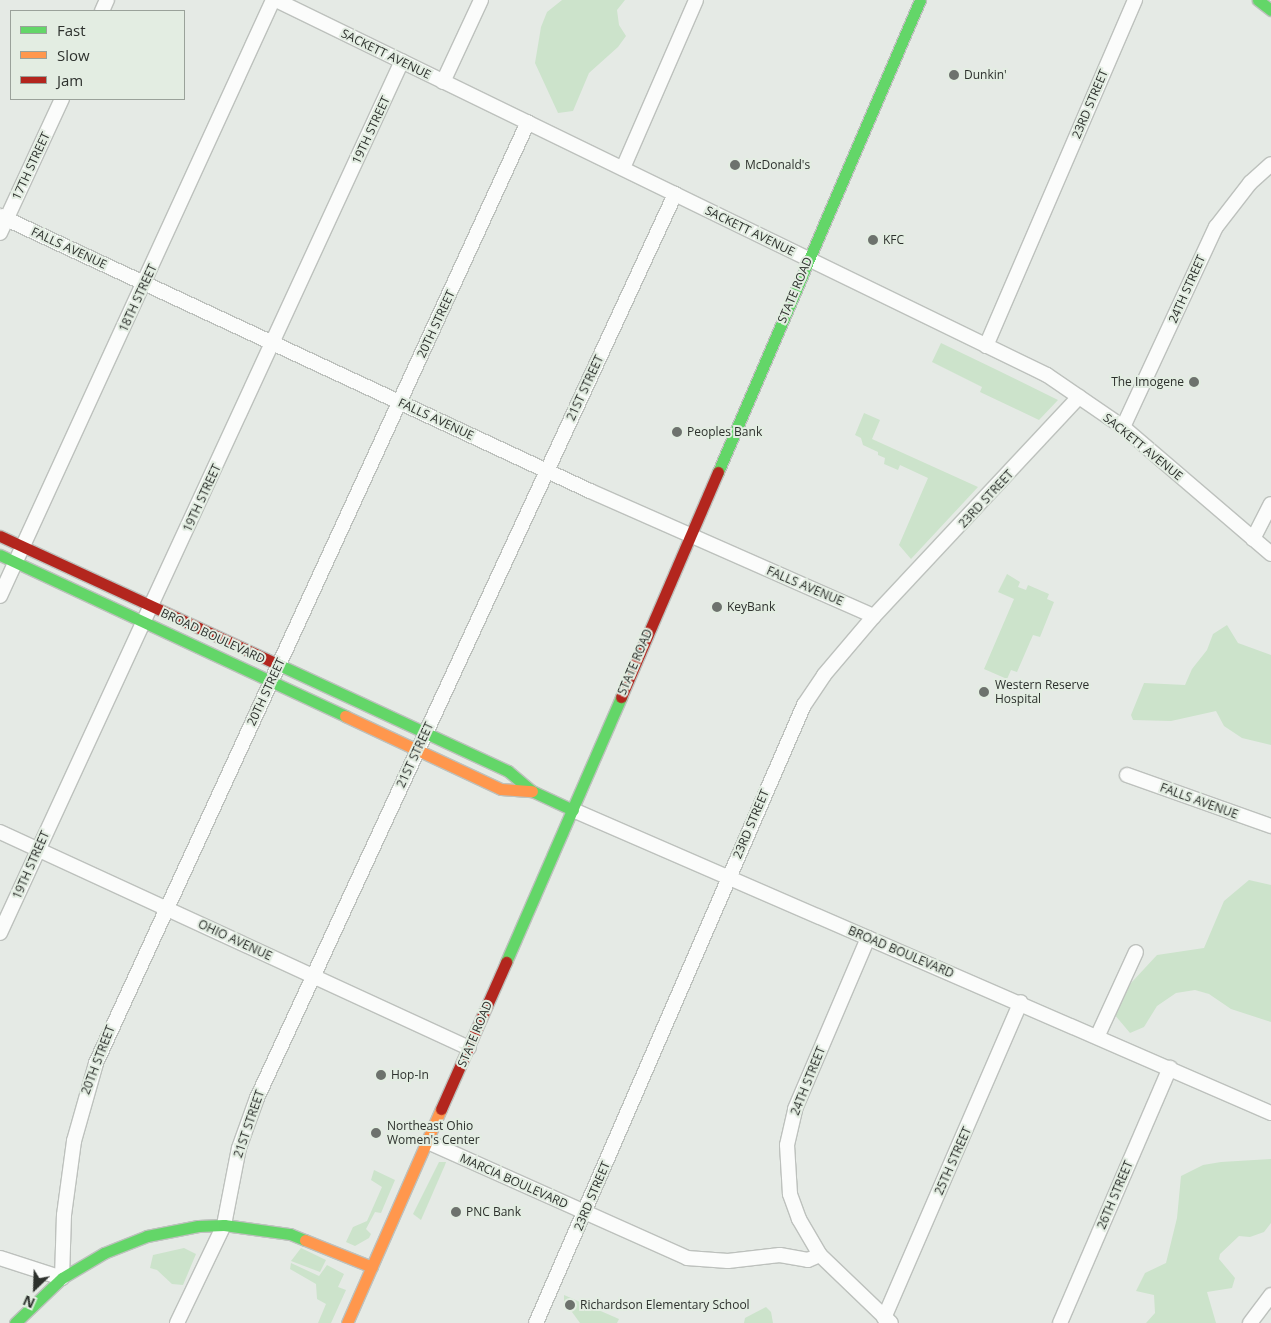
<!DOCTYPE html>
<style>
body{margin:0}
#map{position:relative;width:1271px;height:1323px;overflow:hidden;background:#e5eae5;font-family:"Open Sans",sans-serif}
div>[style]{position:absolute}
.green>*{inset:0;background:#cce3cb}
.roads{filter:drop-shadow(1px 0 #bdc1bd) drop-shadow(-1px 0 #bdc1bd) drop-shadow(0 1px #bdc1bd) drop-shadow(0 -1px #bdc1bd)}
.street>*{height:14px;margin:-7px;padding:0 7px;transform-origin:7px;border-radius:7px;background:#fbfcfb}
.fast>*{height:11px;margin:-5.5px;padding:0 5.5px;transform-origin:5.5px;border-radius:5.5px;background:#63d668}
.slow>*{height:11px;margin:-5.5px;padding:0 5.5px;transform-origin:5.5px;border-radius:5.5px;background:#ff974d}
.jam>*{height:11px;margin:-5.5px;padding:0 5.5px;transform-origin:5.5px;border-radius:5.5px;background:#b3261e}
.dots>*{width:14px;height:14px;translate:-50% -50%;box-sizing:border-box;border:2px solid #e3ede2;border-radius:50%}
span{translate:-50% -50%;white-space:nowrap;text-align:center;line-height:1.15;-webkit-text-stroke:4px #e3ede2;paint-order:stroke}
.street-label{font-size:12px;color:#2d312d}
.poi-label{font-size:12px;color:#2d312d}
.left{translate:0 -50%;text-align:left}
.right{translate:-100% -50%;text-align:right}
.legend{position:absolute;left:10px;top:10px;width:175px;height:90px;box-sizing:border-box;background:#e3ede2;border:1px solid #9aa29a;margin:0;padding:6px 9px;list-style:none;font-size:15px;color:#2d312d}
.legend li{display:flex;align-items:center;gap:10px;height:25px}
.legend b{width:25px;border:1px solid #9aa29a}
.north{position:absolute;left:10px;top:1263px;width:50px;height:50px;-webkit-text-stroke:4px #e3ede2;paint-order:stroke;rotate:204deg;font-size:14px;font-weight:700;line-height:20px;text-align:center;color:#2d312d}
.north::after{content:'';display:block;margin:auto;width:18px;height:22px;background:#2d312d;clip-path:polygon(50% 0,100% 100%,50% 72%,0 100%)}
</style>
<div id="map">
<div class="green">
<div style="clip-path:polygon(562px 0,625px 0,617px 10px,619px 25px,626px 36px,618px 47px,589px 73px,573px 111px,558px 113px,535px 63px,541px 27px,547px 12px)"></div>
<div style="clip-path:polygon(941px 343px,995px 369px,1058px 400px,1039px 420px,980px 392px,982px 387px,932px 362px)"></div>
<div style="clip-path:polygon(864px 413px,880px 420px,872px 439px,978px 487px,911px 559px,899px 545px,928px 478px,900px 465px,898px 470px,884px 464px,885px 458px,878px 455px,878px 452px,863px 445px,861px 438px,855px 435px)"></div>
<div style="clip-path:polygon(1007px 574px,1020px 582px,1018px 587px,1026px 590px,1028px 585px,1049px 594px,1047px 599px,1054px 602px,1040px 637px,1033px 635px,1017px 672px,1011px 670px,1007px 679px,984px 669px,1014px 599px,998px 592px)"></div>
<div style="clip-path:polygon(1227px 625px,1238px 643px,1271px 655px,1271px 745px,1242px 738px,1224px 726px,1216px 711px,1171px 721px,1133px 720px,1131px 715px,1144px 683px,1185px 685px,1192px 669px,1207px 650px,1213px 634px)"></div>
<div style="clip-path:polygon(1249px 880px,1271px 885px,1271px 1022px,1231px 1009px,1209px 994px,1195px 990px,1176px 993px,1157px 1006px,1144px 1027px,1130px 1033px,1114px 1014px,1118px 1000px,1131px 983px,1157px 955px,1204px 948px,1224px 901px)"></div>
<div style="clip-path:polygon(1271px 1159px,1271px 1223px,1264px 1232px,1250px 1237px,1239px 1236px,1220px 1254px,1219px 1259px,1235px 1278px,1232px 1288px,1207px 1292px,1216px 1323px,1146px 1323px,1155px 1313px,1154px 1295px,1136px 1291px,1145px 1273px,1166px 1263px,1177px 1218px,1181px 1176px,1203px 1165px,1221px 1162px)"></div>
<div style="clip-path:polygon(439px 1162px,446px 1162px,445px 1165px,421px 1220px,413px 1214px)"></div>
<div style="clip-path:polygon(374px 1170px,395px 1180px,381px 1213px,375px 1212px,366px 1229px,371px 1234px,369px 1238px,355px 1246px,346px 1242px,353px 1227px,367px 1221px,382px 1187px,371px 1180px)"></div>
<div style="clip-path:polygon(184px 1248px,196px 1254px,183px 1285px,172px 1284px,157px 1270px,150px 1268px,153px 1255px)"></div>
<div style="clip-path:polygon(301px 1248px,326px 1260px,320px 1272px,291px 1261px)"></div>
<div style="clip-path:polygon(291px 1263px,319px 1276px,327px 1265px,344px 1274px,338px 1287px,346px 1290px,331px 1323px,318px 1323px,326px 1304px,317px 1299px,316px 1284px,290px 1269px)"></div>
<div style="clip-path:polygon(564px 1295px,619px 1319px,617px 1323px,580px 1323px,564px 1301px)"></div>
<div style="clip-path:polygon(766px 1307px,771px 1312px,773px 1323px,744px 1323px,745px 1318px)"></div>
</div>
<div class="roads">
<div class="street">
<div style="left:276px;top:0;width:857px;rotate:25.94deg"></div>
<div style="left:1047px;top:375px;width:92px;rotate:34.4deg"></div>
<div style="left:1123px;top:427px;width:195px;rotate:40.6deg"></div>
<div style="left:102px;top:11px;width:12px;rotate:-66deg"></div>
<div style="left:443px;top:82px;width:90px;rotate:-65.1deg"></div>
<div style="left:623px;top:168px;width:183px;rotate:-66.5deg"></div>
<div style="left:0;top:216px;width:651px;rotate:24.99deg"></div>
<div style="left:590px;top:491px;width:310px;rotate:23.8deg"></div>
<div style="left:0;top:233px;width:148px;rotate:-65.2deg"></div>
<div style="left:986px;top:346px;width:377px;rotate:-66.7deg"></div>
<div style="left:1123px;top:427px;width:221px;rotate:-65.1deg"></div>
<div style="left:1216px;top:227px;width:56px;rotate:-52.3deg"></div>
<div style="left:1250px;top:183px;width:28px;rotate:-42deg"></div>
<div style="left:1253px;top:539px;width:39px;rotate:-63deg"></div>
<div style="left:0;top:596px;width:656px;rotate:-65.39deg"></div>
<div style="left:1127px;top:775px;width:153px;rotate:19.5deg"></div>
<div style="left:573px;top:810px;width:761px;rotate:23.47deg"></div>
<div style="left:0;top:832px;width:516px;rotate:24.73deg"></div>
<div style="left:0;top:933px;width:960px;rotate:-65.25deg"></div>
<div style="left:1098px;top:1035px;width:91px;rotate:-65.4deg"></div>
<div style="left:428px;top:1142px;width:284px;rotate:24.1deg"></div>
<div style="left:687px;top:1258px;width:41px;rotate:4.2deg"></div>
<div style="left:728px;top:1261px;width:52px;rotate:-6.6deg"></div>
<div style="left:780px;top:1255px;width:28px;rotate:10deg"></div>
<div style="left:808px;top:1260px;width:13px;rotate:-23deg"></div>
<div style="left:820px;top:1255px;width:98px;rotate:43.8deg"></div>
<div style="left:820px;top:1255px;width:42px;rotate:-120.3deg"></div>
<div style="left:799px;top:1219px;width:27px;rotate:-110deg"></div>
<div style="left:790px;top:1194px;width:49px;rotate:-93.5deg"></div>
<div style="left:787px;top:1145px;width:37px;rotate:-77deg"></div>
<div style="left:795px;top:1109px;width:186px;rotate:-66.9deg"></div>
<div style="left:0;top:1258px;width:65px;rotate:17.9deg"></div>
<div style="left:62px;top:1278px;width:63px;rotate:-88.2deg"></div>
<div style="left:64px;top:1215px;width:75px;rotate:-82.3deg"></div>
<div style="left:74px;top:1141px;width:81px;rotate:-74.2deg"></div>
<div style="left:96px;top:1063px;width:1035px;rotate:-65.34deg"></div>
<div style="left:884px;top:1318px;width:344px;rotate:-66.6deg"></div>
<div style="left:177px;top:1323px;width:109px;rotate:-64.4deg"></div>
<div style="left:224px;top:1225px;width:78px;rotate:-79deg"></div>
<div style="left:239px;top:1148px;width:53px;rotate:-70.2deg"></div>
<div style="left:257px;top:1098px;width:996px;rotate:-65.18deg"></div>
<div style="left:536px;top:1323px;width:674px;rotate:-66.56deg"></div>
<div style="left:804px;top:705px;width:36px;rotate:-56deg"></div>
<div style="left:824px;top:675px;width:77px;rotate:-49.7deg"></div>
<div style="left:874px;top:616px;width:300px;rotate:-46.9deg"></div>
<div style="left:1060px;top:1323px;width:278px;rotate:-66.7deg"></div>
<div style="left:1250px;top:1323px;width:35px;rotate:-53deg"></div>
</div>
<div class="fast">
<div style="left:1258px;top:0;width:16px;rotate:38deg"></div>
<div style="left:718px;top:472px;width:513px;rotate:-66.83deg"></div>
<div style="left:0;top:555px;width:381px;rotate:25deg"></div>
<div style="left:273px;top:662px;width:259px;rotate:24.9deg"></div>
<div style="left:508px;top:771px;width:31px;rotate:40deg"></div>
<div style="left:532px;top:791px;width:45px;rotate:24.9deg"></div>
<div style="left:506px;top:962px;width:289px;rotate:-66.5deg"></div>
<div style="left:15px;top:1323px;width:65px;rotate:-43.8deg"></div>
<div style="left:62px;top:1278px;width:49px;rotate:-30.8deg"></div>
<div style="left:104px;top:1253px;width:46px;rotate:-21.6deg"></div>
<div style="left:147px;top:1236px;width:52px;rotate:-11.1deg"></div>
<div style="left:198px;top:1226px;width:26px;rotate:-2deg"></div>
<div style="left:224px;top:1225px;width:67px;rotate:7.8deg"></div>
<div style="left:290px;top:1234px;width:16px;rotate:22deg"></div>
</div>
<div class="slow">
<div style="left:345px;top:716px;width:172px;rotate:25.1deg"></div>
<div style="left:501px;top:789px;width:31px;rotate:4deg"></div>
<div style="left:305px;top:1240px;width:72px;rotate:21.9deg"></div>
<div style="left:347px;top:1323px;width:234px;rotate:-66.3deg"></div>
</div>
<div class="jam">
<div style="left:0;top:536px;width:301px;rotate:24.8deg"></div>
<div style="left:621px;top:697px;width:245px;rotate:-66.7deg"></div>
<div style="left:441px;top:1109px;width:161px;rotate:-66.1deg"></div>
</div>
</div>
<div class="dots">
<div style="left:954px;top:75px;background:#6d726d"></div>
<div style="left:735px;top:165px;background:#6d726d"></div>
<div style="left:873px;top:240px;background:#6d726d"></div>
<div style="left:1194px;top:382px;background:#6d726d"></div>
<div style="left:677px;top:432px;background:#6d726d"></div>
<div style="left:717px;top:607px;background:#6d726d"></div>
<div style="left:984px;top:692px;background:#6d726d"></div>
<div style="left:381px;top:1075px;background:#6d726d"></div>
<div style="left:376px;top:1133px;background:#6d726d"></div>
<div style="left:456px;top:1212px;background:#6d726d"></div>
<div style="left:570px;top:1305px;background:#6d726d"></div>
</div>
<div class="street-label">
<span style="left:386px;top:54px;rotate:26deg">SACKETT AVENUE</span>
<span style="left:1090px;top:104px;rotate:-67deg">23RD STREET</span>
<span style="left:371px;top:130px;rotate:-65deg">19TH STREET</span>
<span style="left:31px;top:166px;rotate:-65deg">17TH STREET</span>
<span style="left:750px;top:231px;rotate:26deg">SACKETT AVENUE</span>
<span style="left:69px;top:248px;rotate:25deg">FALLS AVENUE</span>
<span style="left:1187px;top:289px;rotate:-66deg">24TH STREET</span>
<span style="left:795px;top:290px;rotate:-67deg">STATE ROAD</span>
<span style="left:138px;top:298px;rotate:-65deg">18TH STREET</span>
<span style="left:436px;top:324px;rotate:-65deg">20TH STREET</span>
<span style="left:585px;top:388px;rotate:-65deg">21ST STREET</span>
<span style="left:436px;top:419px;rotate:25deg">FALLS AVENUE</span>
<span style="left:1143px;top:447px;rotate:39deg">SACKETT AVENUE</span>
<span style="left:202px;top:498px;rotate:-65deg">19TH STREET</span>
<span style="left:986px;top:499px;rotate:-47deg">23RD STREET</span>
<span style="left:805px;top:586px;rotate:23deg">FALLS AVENUE</span>
<span style="left:213px;top:636px;rotate:25deg">BROAD BOULEVARD</span>
<span style="left:635px;top:662px;rotate:-67deg">STATE ROAD</span>
<span style="left:266px;top:692px;rotate:-65deg">20TH STREET</span>
<span style="left:415px;top:755px;rotate:-65deg">21ST STREET</span>
<span style="left:1199px;top:801px;rotate:20deg">FALLS AVENUE</span>
<span style="left:751px;top:824px;rotate:-67deg">23RD STREET</span>
<span style="left:31px;top:865px;rotate:-66deg">19TH STREET</span>
<span style="left:235px;top:940px;rotate:25deg">OHIO AVENUE</span>
<span style="left:901px;top:952px;rotate:23deg">BROAD BOULEVARD</span>
<span style="left:475px;top:1034px;rotate:-67deg">STATE ROAD</span>
<span style="left:98px;top:1060px;rotate:-69deg">20TH STREET</span>
<span style="left:808px;top:1081px;rotate:-68deg">24TH STREET</span>
<span style="left:249px;top:1124px;rotate:-71deg">21ST STREET</span>
<span style="left:953px;top:1161px;rotate:-66deg">25TH STREET</span>
<span style="left:514px;top:1181px;rotate:24deg">MARCIA BOULEVARD</span>
<span style="left:1115px;top:1195px;rotate:-67deg">26TH STREET</span>
<span style="left:592px;top:1196px;rotate:-67deg">23RD STREET</span>
</div>
<div class="poi-label">
<span class="left" style="left:964px;top:75px">Dunkin'</span>
<span class="left" style="left:745px;top:165px">McDonald's</span>
<span class="left" style="left:883px;top:240px">KFC</span>
<span class="right" style="left:1184px;top:382px">The Imogene</span>
<span class="left" style="left:687px;top:432px">Peoples Bank</span>
<span class="left" style="left:727px;top:607px">KeyBank</span>
<span class="left" style="left:995px;top:692px">Western Reserve<br>Hospital</span>
<span class="left" style="left:391px;top:1075px">Hop-In</span>
<span class="left" style="left:387px;top:1133px">Northeast Ohio<br>Women's Center</span>
<span class="left" style="left:466px;top:1212px">PNC Bank</span>
<span class="left" style="left:580px;top:1305px">Richardson Elementary School</span>
</div>
<ul class="legend">
<li><b style="height:6px;background:#63d668"></b>Fast</li>
<li><b style="height:6px;background:#ff974d"></b>Slow</li>
<li><b style="height:6px;background:#b3261e"></b>Jam</li>
</ul>
<div class="north">N</div>
</div>
